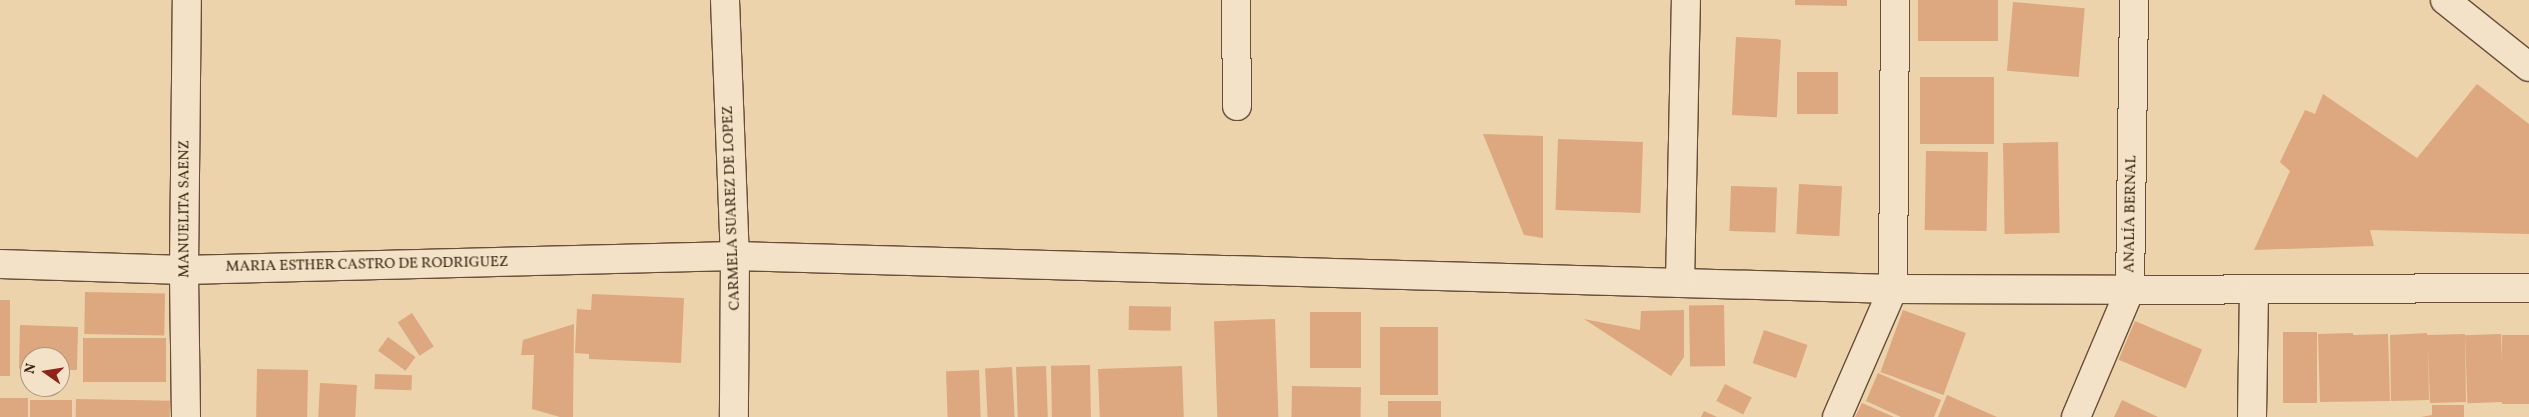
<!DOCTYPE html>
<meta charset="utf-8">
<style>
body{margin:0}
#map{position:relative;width:2529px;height:417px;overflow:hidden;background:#ecd3ab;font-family:Vollkorn,serif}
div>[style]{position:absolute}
.building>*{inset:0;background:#dda77f;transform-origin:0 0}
.roads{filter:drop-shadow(1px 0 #674e38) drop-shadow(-1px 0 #674e38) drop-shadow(0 1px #674e38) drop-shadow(0 -1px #674e38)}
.street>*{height:28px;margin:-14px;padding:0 14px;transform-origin:14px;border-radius:14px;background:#f3e2c8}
.secondary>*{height:28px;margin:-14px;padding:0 14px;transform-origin:14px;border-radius:14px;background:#f3e2c8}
span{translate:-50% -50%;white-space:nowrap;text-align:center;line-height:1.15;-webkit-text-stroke:5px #f3e2c8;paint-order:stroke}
.street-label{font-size:15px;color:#3b2211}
.north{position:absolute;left:20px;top:347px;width:50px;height:50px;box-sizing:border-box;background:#f3e2c8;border:1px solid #a9957f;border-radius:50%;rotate:283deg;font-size:14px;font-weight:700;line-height:20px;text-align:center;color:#3b2211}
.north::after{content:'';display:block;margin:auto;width:18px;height:22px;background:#8f2418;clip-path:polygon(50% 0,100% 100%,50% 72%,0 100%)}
</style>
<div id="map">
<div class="building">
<div style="clip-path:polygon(1795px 0,1847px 0,1847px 6px,1795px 5px)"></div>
<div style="left:1918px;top:0;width:80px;height:41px"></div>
<div style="left:2013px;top:2px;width:72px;height:69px;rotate:5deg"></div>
<div style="left:1736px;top:37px;width:45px;height:78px;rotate:3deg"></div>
<div style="left:1797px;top:72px;width:41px;height:42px"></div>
<div style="left:1920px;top:77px;width:74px;height:67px"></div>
<div style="clip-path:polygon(2477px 84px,2529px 124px,2529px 234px,2370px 230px,2374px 246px,2254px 250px,2290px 171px,2280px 162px,2305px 110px,2315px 114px,2323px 94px,2417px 158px)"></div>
<div style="clip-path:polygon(1483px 134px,1543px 136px,1543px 238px,1524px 235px)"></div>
<div style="left:1558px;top:139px;width:85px;height:71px;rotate:2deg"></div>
<div style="left:2058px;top:142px;width:91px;height:55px;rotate:89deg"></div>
<div style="left:1926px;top:151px;width:62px;height:79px;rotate:1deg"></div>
<div style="left:1799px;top:184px;width:43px;height:50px;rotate:3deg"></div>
<div style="left:1731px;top:186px;width:46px;height:45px;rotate:2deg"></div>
<div style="left:85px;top:292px;width:80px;height:42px;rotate:1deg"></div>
<div style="clip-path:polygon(592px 294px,684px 298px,681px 363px,589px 359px,589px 354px,575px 353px,577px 309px,591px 310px)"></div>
<div style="left:0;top:300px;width:10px;height:76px"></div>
<div style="left:1724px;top:305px;width:61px;height:35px;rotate:89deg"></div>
<div style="left:1129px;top:306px;width:42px;height:24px;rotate:1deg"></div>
<div style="clip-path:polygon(1684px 310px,1684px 357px,1671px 376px,1584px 319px,1640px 330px,1641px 311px)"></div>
<div style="left:1903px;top:310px;width:67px;height:66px;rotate:20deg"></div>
<div style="left:1310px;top:312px;width:51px;height:56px"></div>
<div style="left:412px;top:313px;width:40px;height:17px;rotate:57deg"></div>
<div style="left:1275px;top:319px;width:98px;height:61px;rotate:88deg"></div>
<div style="left:2135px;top:321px;width:73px;height:42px;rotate:23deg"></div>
<div style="clip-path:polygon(574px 324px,573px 417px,560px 417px,532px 409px,534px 355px,521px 355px,523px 340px)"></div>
<div style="clip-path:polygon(20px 325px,78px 327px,77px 370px,60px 370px,60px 357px,30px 357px,30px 369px,19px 369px)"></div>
<div style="left:1380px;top:327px;width:58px;height:68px"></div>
<div style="left:1764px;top:330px;width:46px;height:35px;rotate:19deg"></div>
<div style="left:2283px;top:332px;width:34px;height:71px"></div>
<div style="clip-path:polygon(2353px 333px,2353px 335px,2388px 334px,2390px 401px,2320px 402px,2318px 334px)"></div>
<div style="clip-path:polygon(2427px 333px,2427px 335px,2465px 334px,2466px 402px,2430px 403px,2428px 347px,2429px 400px,2391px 401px,2390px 335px)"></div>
<div style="left:2501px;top:334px;width:68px;height:36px;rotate:88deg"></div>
<div style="left:2502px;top:335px;width:27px;height:69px"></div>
<div style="left:388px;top:337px;width:34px;height:17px;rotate:36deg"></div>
<div style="left:83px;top:338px;width:83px;height:44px"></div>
<div style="left:1090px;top:365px;width:52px;height:39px;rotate:89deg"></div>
<div style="left:1046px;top:366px;width:51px;height:30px;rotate:88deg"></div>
<div style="left:1182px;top:366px;width:51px;height:84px;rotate:88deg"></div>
<div style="left:1012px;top:367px;width:50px;height:27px;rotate:87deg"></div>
<div style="left:257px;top:369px;width:51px;height:48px;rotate:1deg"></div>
<div style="left:979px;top:370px;width:47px;height:33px;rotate:88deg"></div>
<div style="clip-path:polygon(1878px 373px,1941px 400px,1934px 417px,1901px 417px,1866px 401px)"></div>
<div style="left:375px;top:374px;width:37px;height:15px;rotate:2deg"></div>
<div style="left:320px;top:383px;width:37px;height:34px;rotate:3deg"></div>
<div style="left:1725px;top:384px;width:30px;height:19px;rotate:27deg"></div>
<div style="left:1292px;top:386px;width:69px;height:31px;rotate:1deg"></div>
<div style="clip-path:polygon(1947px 395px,1997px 417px,1938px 417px)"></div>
<div style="left:0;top:398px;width:28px;height:19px"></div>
<div style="left:76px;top:399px;width:94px;height:18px;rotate:1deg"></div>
<div style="left:30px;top:400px;width:42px;height:17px"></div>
<div style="clip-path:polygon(2122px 400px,2158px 417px,2114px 417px)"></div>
<div style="left:1441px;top:401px;width:16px;height:53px;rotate:90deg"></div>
<div style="clip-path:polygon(1862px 403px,1894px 417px,1855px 417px)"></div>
<div style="clip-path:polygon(2432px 405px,2464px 405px,2464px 417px,2421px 417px,2432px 415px)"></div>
<div style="clip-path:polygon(1704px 411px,1717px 417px,1701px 417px)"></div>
</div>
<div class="roads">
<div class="street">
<div style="left:725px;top:0;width:256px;rotate:87.8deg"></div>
<div style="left:735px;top:256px;width:161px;rotate:90.4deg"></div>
<div style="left:1236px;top:0;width:106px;rotate:89.5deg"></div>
<div style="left:0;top:264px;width:184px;rotate:1.9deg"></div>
<div style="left:184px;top:270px;width:551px;rotate:-1.46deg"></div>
<div style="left:735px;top:256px;width:1158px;rotate:1.63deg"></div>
<div style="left:1893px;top:289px;width:237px;rotate:0.2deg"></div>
<div style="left:2130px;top:290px;width:399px;rotate:-0.3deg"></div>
<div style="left:1680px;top:283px;width:283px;rotate:-88.8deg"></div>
<div style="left:1837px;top:417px;width:140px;rotate:-66.4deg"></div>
<div style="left:1893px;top:289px;width:289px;rotate:-89.6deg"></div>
<div style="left:2076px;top:417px;width:138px;rotate:-67deg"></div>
<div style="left:2130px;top:290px;width:290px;rotate:-89.2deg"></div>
<div style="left:2252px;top:417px;width:127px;rotate:-89.1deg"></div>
</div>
<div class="secondary">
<div style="left:2445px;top:0;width:107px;rotate:38.6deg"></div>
<div style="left:186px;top:417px;width:147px;rotate:-90.8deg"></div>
<div style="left:184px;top:270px;width:270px;rotate:-89.4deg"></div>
</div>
</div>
<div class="street-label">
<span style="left:732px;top:208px;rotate:-92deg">CARMELA SUAREZ DE LOPEZ</span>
<span style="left:185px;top:209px;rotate:-90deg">MANUELITA SAENZ</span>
<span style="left:2131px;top:214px;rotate:-89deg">ANALÍA BERNAL</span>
<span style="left:367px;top:265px;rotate:-1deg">MARIA ESTHER CASTRO DE RODRIGUEZ</span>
</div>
<div class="north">N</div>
</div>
